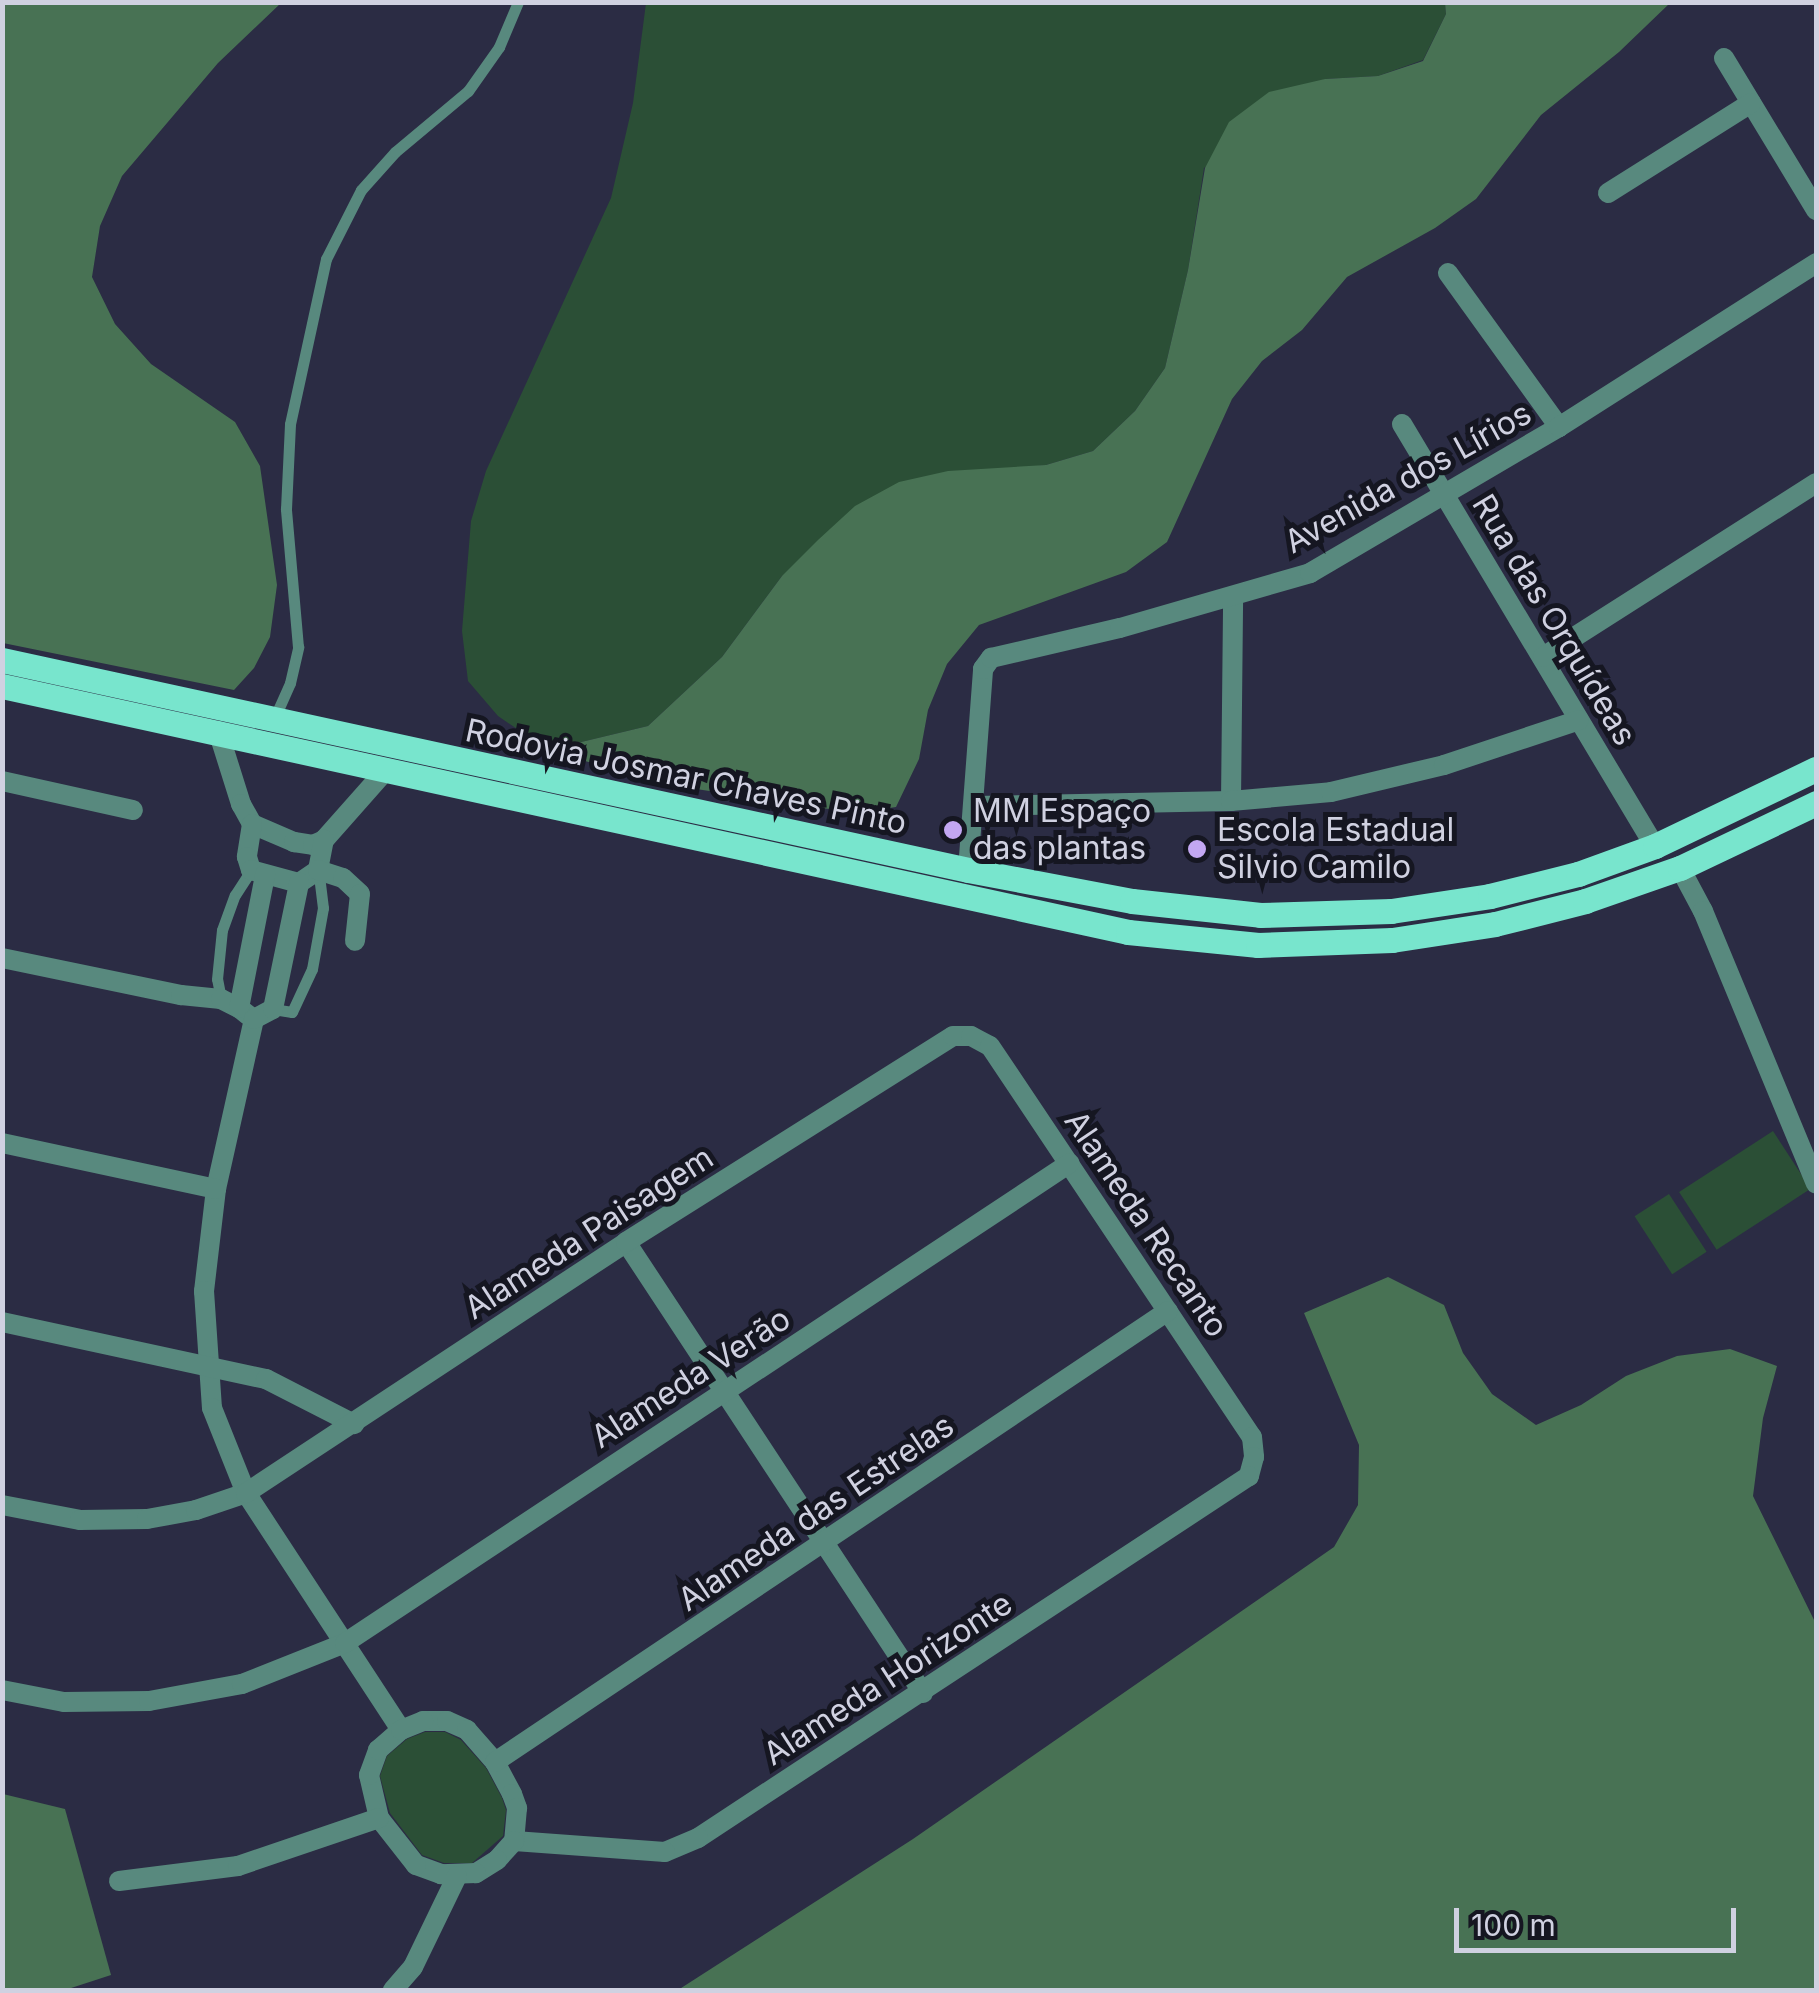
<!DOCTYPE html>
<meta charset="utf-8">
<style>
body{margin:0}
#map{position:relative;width:1819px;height:1993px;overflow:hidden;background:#2b2c44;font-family:Inter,sans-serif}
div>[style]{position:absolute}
.green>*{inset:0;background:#2b4f36;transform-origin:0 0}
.forest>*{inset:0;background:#487254}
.service>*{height:11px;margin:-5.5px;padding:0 5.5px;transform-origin:5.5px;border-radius:5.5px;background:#58897e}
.minor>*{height:20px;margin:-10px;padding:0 10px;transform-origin:10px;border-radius:10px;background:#58897e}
.primary>*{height:25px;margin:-12.5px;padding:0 12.5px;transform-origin:12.5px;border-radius:12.5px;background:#78e5cd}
.dots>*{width:28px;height:28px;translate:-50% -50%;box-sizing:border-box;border:5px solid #151621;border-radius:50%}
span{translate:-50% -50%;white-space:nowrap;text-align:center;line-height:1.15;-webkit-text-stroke:10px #151621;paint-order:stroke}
.street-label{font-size:32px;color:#d0d1e1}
.poi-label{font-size:32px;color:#d0d1e1}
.left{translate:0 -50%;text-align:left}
.frame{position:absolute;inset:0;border:5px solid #d0d1e1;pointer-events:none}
.scale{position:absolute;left:1454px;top:1908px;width:282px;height:45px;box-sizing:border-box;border:5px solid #d0d1e1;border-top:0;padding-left:12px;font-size:30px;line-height:35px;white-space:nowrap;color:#d0d1e1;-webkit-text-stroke:8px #151621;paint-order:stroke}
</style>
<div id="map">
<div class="green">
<div style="clip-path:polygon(646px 3px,1445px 3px,1446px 14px,1423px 60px,1378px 76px,1325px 79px,1204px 168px,1188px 270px,1165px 368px,1135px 411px,1093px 451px,1046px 465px,998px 471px,782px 576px,722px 657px,648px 726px,548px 750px,498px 716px,468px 681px,462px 631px,471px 521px,486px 471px,611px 198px,633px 103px)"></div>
<div style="left:1773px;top:1131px;width:69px;height:112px;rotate:57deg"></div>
<div style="left:1669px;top:1194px;width:69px;height:41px;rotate:57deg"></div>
<div style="clip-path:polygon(425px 1732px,445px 1732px,461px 1740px,486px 1768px,502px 1798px,506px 1810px,503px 1836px,472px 1863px,444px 1863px,422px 1855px,390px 1813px,380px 1776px,387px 1756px,407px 1739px)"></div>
</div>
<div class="forest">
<div style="clip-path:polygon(2px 3px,281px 3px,218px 63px,122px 176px,100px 226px,92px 277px,115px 324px,151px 364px,235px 422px,260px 466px,277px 585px,270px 637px,254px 668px,234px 690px,3px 643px)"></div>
<div style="clip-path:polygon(1445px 3px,1670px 3px,1619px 52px,1541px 115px,1476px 199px,1435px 228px,1347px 277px,1302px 330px,1262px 361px,1232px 399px,1167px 542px,1126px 572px,979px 625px,947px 664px,928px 710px,919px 759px,896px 807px,856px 813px,663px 784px,548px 750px,648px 726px,722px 657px,782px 576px,818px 540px,855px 506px,899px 482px,948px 471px,1046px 465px,1093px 451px,1135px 411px,1165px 368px,1188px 270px,1205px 168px,1229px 122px,1269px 92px,1325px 79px,1378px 76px,1423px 61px,1446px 14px)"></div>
<div style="clip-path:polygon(1388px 1277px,1444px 1305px,1463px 1353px,1492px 1394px,1536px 1425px,1581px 1405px,1626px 1376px,1677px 1356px,1730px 1349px,1777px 1366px,1763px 1418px,1753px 1496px,1816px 1624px,1816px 1990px,678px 1990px,913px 1839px,1334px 1547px,1358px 1505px,1359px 1445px,1304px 1313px)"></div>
<div style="clip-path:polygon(3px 1794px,65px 1809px,111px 1975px,65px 1990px,3px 1990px)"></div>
</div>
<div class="service">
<div style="left:274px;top:719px;width:39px;rotate:-66deg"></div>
<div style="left:290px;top:683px;width:37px;rotate:-77deg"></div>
<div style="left:298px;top:647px;width:139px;rotate:-95deg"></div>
<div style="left:286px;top:509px;width:85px;rotate:-87.3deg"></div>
<div style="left:290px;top:424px;width:169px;rotate:-77.7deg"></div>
<div style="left:326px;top:259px;width:77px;rotate:-63.1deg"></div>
<div style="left:361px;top:190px;width:51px;rotate:-48.2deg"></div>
<div style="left:395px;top:152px;width:95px;rotate:-39.9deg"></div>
<div style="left:468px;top:91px;width:54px;rotate:-54.8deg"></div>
<div style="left:499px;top:47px;width:49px;rotate:-67.1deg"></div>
<div style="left:221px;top:999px;width:20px;rotate:-101deg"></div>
<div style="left:217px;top:979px;width:49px;rotate:-84.2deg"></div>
<div style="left:222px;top:930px;width:37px;rotate:-70deg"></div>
<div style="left:235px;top:895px;width:30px;rotate:-57deg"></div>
<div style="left:273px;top:1009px;width:19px;rotate:9deg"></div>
<div style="left:292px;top:1012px;width:47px;rotate:-65.1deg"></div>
<div style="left:312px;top:969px;width:62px;rotate:-79.8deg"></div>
<div style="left:323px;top:908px;width:38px;rotate:-97deg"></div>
</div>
<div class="minor">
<div style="left:1724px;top:58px;width:178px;rotate:58.8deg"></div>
<div style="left:1608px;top:193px;width:169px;rotate:-32.2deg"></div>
<div style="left:1448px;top:273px;width:190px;rotate:54.2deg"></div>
<div style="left:1402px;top:424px;width:492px;rotate:59.1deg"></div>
<div style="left:1543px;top:657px;width:324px;rotate:-32.5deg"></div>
<div style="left:218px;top:731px;width:77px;rotate:72.5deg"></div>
<div style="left:241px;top:804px;width:23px;rotate:61deg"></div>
<div style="left:252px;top:824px;width:46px;rotate:23.2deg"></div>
<div style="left:294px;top:842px;width:19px;rotate:9deg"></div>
<div style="left:313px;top:845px;width:12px;rotate:-24deg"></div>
<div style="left:324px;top:840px;width:94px;rotate:-48.5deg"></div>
<div style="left:2px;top:781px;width:134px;rotate:12.5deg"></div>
<div style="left:1231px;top:801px;width:205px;rotate:-89.4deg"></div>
<div style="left:974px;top:806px;width:257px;rotate:-1.1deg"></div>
<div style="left:1231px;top:801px;width:100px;rotate:-5.1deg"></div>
<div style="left:1331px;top:792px;width:116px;rotate:-13.4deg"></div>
<div style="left:1444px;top:765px;width:142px;rotate:-18.4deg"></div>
<div style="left:252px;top:824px;width:33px;rotate:99deg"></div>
<div style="left:247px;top:857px;width:14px;rotate:73deg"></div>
<div style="left:251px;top:870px;width:50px;rotate:15.2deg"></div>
<div style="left:299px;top:883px;width:23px;rotate:-34deg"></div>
<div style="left:318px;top:870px;width:31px;rotate:-79deg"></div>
<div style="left:1680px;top:868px;width:49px;rotate:61.9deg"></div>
<div style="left:1703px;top:911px;width:295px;rotate:67.5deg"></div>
<div style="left:318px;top:870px;width:26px;rotate:18deg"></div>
<div style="left:343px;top:878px;width:23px;rotate:43deg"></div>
<div style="left:360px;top:894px;width:47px;rotate:96.1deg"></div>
<div style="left:968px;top:870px;width:202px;rotate:-85.7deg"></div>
<div style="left:983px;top:669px;width:14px;rotate:-54deg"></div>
<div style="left:991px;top:658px;width:132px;rotate:-13.1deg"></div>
<div style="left:1120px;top:628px;width:198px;rotate:-16.1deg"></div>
<div style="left:1310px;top:573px;width:289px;rotate:-30.4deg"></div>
<div style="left:1559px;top:427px;width:305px;rotate:-32.5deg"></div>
<div style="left:2px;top:958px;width:183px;rotate:11.7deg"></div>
<div style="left:181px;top:995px;width:40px;rotate:5.7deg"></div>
<div style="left:221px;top:999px;width:20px;rotate:27deg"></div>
<div style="left:248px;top:1015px;width:11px;rotate:-142deg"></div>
<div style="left:239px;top:1008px;width:136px;rotate:-78.9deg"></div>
<div style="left:254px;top:1019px;width:174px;rotate:102.6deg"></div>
<div style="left:216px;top:1189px;width:103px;rotate:96.7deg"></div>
<div style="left:204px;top:1291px;width:117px;rotate:86.1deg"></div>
<div style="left:212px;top:1408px;width:92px;rotate:68.2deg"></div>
<div style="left:246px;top:1493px;width:283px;rotate:56.8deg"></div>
<div style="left:254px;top:1019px;width:21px;rotate:-28deg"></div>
<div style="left:273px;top:1009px;width:129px;rotate:-78.3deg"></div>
<div style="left:2px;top:1143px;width:219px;rotate:12.1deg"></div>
<div style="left:626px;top:1242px;width:540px;rotate:56.63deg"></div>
<div style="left:2px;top:1322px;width:270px;rotate:12.2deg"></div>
<div style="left:266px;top:1379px;width:99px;rotate:27.1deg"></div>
<div style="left:2px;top:1505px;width:79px;rotate:10.9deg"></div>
<div style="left:80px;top:1520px;width:67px;rotate:-0.9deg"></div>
<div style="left:147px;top:1519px;width:50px;rotate:-10.4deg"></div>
<div style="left:196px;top:1510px;width:53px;rotate:-18.8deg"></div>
<div style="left:246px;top:1493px;width:455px;rotate:-33.4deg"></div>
<div style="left:626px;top:1242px;width:386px;rotate:-32.2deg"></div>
<div style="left:953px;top:1036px;width:18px"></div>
<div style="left:971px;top:1036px;width:21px;rotate:28deg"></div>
<div style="left:990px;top:1046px;width:471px;rotate:56.2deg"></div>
<div style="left:1252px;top:1437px;width:20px;rotate:84deg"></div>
<div style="left:1254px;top:1457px;width:20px;rotate:105deg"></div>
<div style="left:1249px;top:1476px;width:659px;rotate:146.7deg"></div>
<div style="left:698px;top:1838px;width:36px;rotate:157deg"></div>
<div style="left:665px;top:1852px;width:151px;rotate:-175.8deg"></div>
<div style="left:2px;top:1690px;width:63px;rotate:11deg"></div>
<div style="left:64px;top:1702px;width:85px;rotate:-0.7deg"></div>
<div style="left:149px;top:1701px;width:95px;rotate:-10.4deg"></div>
<div style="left:242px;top:1684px;width:111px;rotate:-21.7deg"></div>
<div style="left:345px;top:1643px;width:869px;rotate:-33.51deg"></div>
<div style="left:423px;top:1721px;width:24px"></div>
<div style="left:447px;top:1721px;width:22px;rotate:24deg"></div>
<div style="left:467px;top:1730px;width:43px;rotate:48.8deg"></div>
<div style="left:495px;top:1762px;width:36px;rotate:62deg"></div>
<div style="left:512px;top:1794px;width:15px;rotate:70deg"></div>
<div style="left:517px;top:1808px;width:33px;rotate:95deg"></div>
<div style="left:514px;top:1841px;width:25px;rotate:132deg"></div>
<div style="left:497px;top:1860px;width:25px;rotate:148deg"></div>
<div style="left:476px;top:1873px;width:35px;rotate:178deg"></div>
<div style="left:441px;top:1874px;width:27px;rotate:-160deg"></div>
<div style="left:416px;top:1865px;width:60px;rotate:-128.2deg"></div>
<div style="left:379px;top:1818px;width:44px;rotate:-103.1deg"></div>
<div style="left:369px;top:1775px;width:27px;rotate:-70deg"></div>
<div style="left:378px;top:1750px;width:30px;rotate:-41deg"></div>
<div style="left:401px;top:1730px;width:24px;rotate:-22deg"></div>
<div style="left:495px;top:1762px;width:810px;rotate:-33.83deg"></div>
<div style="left:119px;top:1881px;width:120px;rotate:-7.2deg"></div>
<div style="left:238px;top:1866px;width:149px;rotate:-18.8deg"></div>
<div style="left:393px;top:1990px;width:30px;rotate:-49deg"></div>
<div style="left:413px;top:1967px;width:101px;rotate:-64.2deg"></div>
</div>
<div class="primary">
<div style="left:2px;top:660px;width:989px;rotate:12.26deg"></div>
<div style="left:968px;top:870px;width:167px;rotate:10.7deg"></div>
<div style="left:1132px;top:901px;width:129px;rotate:6.2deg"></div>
<div style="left:1260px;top:915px;width:131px;rotate:-1.7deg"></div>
<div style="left:1391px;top:911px;width:100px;rotate:-8.6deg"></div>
<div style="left:1490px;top:896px;width:91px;rotate:-14deg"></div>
<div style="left:1578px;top:874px;width:82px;rotate:-20deg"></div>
<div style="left:1655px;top:846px;width:178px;rotate:-25.6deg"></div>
<div style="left:2px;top:686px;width:1153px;rotate:12.32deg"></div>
<div style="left:1128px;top:932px;width:131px;rotate:5.7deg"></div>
<div style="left:1258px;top:945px;width:134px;rotate:-2.1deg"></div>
<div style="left:1392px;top:940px;width:104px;rotate:-8.8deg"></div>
<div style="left:1495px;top:924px;width:93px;rotate:-14.3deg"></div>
<div style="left:1585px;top:901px;width:101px;rotate:-19.2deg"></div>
<div style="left:1680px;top:868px;width:151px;rotate:-25.5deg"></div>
</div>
<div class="dots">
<div style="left:953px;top:830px;background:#c3a7f2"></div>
<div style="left:1197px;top:849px;background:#c3a7f2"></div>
</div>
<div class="street-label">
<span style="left:1408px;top:478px;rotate:-29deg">Avenida dos Lírios</span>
<span style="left:1554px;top:620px;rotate:59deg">Rua das Orquídeas</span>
<span style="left:686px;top:777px;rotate:12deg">Rodovia Josmar Chaves Pinto</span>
<span style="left:1146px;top:1224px;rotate:56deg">Alameda Recanto</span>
<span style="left:589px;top:1233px;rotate:-33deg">Alameda Paisagem</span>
<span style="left:691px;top:1378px;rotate:-33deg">Alameda Verão</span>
<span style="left:816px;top:1513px;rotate:-34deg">Alameda das Estrelas</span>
<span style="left:888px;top:1679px;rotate:-33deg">Alameda Horizonte</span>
</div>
<div class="poi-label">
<span class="left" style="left:973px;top:830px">MM Espaço<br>das plantas</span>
<span class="left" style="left:1217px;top:849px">Escola Estadual<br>Silvio Camilo</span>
</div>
<div class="frame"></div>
<div class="scale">100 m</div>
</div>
